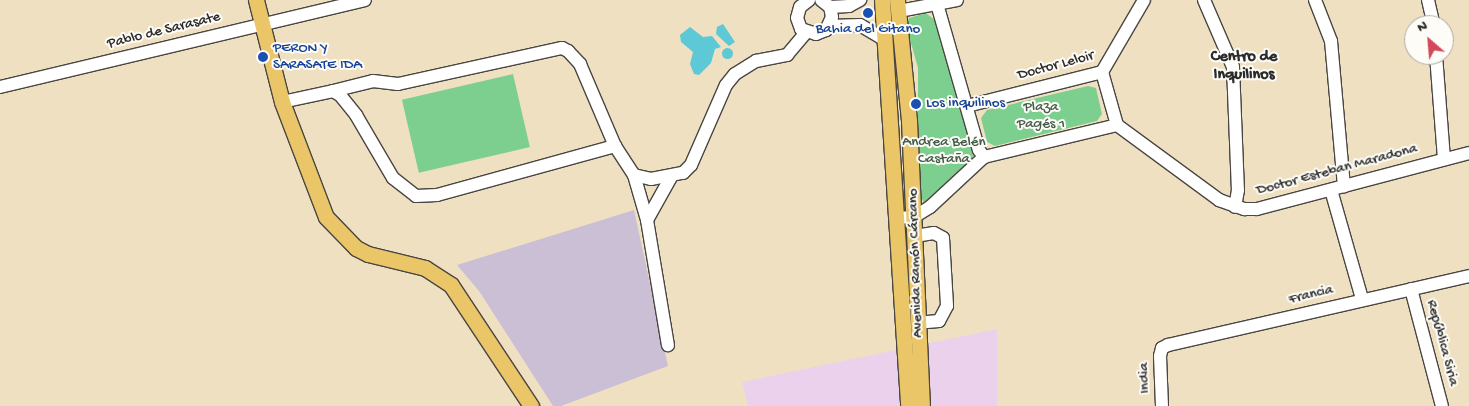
<!DOCTYPE html>
<meta charset="utf-8">
<style>
body{margin:0}
#map{position:relative;width:1469px;height:406px;overflow:hidden;background:#f0e0c2;font-family:"Gochi Hand",sans-serif}
div>[style]{position:absolute}
.built>*{inset:0;background:#ebd1eb}
.industrial>*{inset:0;background:#cbbfd5}
.green>*{inset:0;background:#7dcf90;transform-origin:0 0}
.water>*{inset:0;background:#5dc8d6}
.round{border-radius:50%}
.roads{filter:drop-shadow(1px 0 #494642) drop-shadow(-1px 0 #494642) drop-shadow(0 1px #494642) drop-shadow(0 -1px #494642)}
.minor>*{height:12px;margin:-6px;padding:0 6px;transform-origin:6px;border-radius:6px;background:#fff}
.major>*{height:15px;margin:-7.5px;padding:0 7.5px;transform-origin:7.5px;border-radius:7.5px;background:#eac669}
.dots>*{width:14px;height:14px;translate:-50% -50%;box-sizing:border-box;border:2px solid #fdfcf7;border-radius:50%}
span{translate:-50% -50%;white-space:nowrap;text-align:center;line-height:1.15;-webkit-text-stroke:4px #fdfcf7;paint-order:stroke}
.transit-label{font-size:15px;color:#164399}
.left{translate:0 -50%;text-align:left}
.street-label{font-size:15px;color:#2b2b2b}
.park-label{font-size:15px;color:#445c49}
.neighbourhood-label{font-size:16px;color:#2b2b2b;font-weight:700}
.north{position:absolute;left:1404px;top:15px;width:50px;height:50px;box-sizing:border-box;background:#fdfcf7;border:1px solid #a9a8a5;border-radius:50%;rotate:333deg;font-size:14px;font-weight:700;line-height:20px;text-align:center;color:#2b2b2b}
.north::after{content:'';display:block;margin:auto;width:18px;height:22px;background:#d1495b;clip-path:polygon(50% 0,100% 100%,50% 72%,0 100%)}
</style>
<div id="map">
<div class="built">
<div style="clip-path:polygon(997px 329px,997px 406px,748px 406px,742px 382px)"></div>
</div>
<div class="industrial">
<div style="clip-path:polygon(634px 210px,668px 366px,561px 406px,553px 406px,479px 291px,457px 265px)"></div>
</div>
<div class="green">
<div style="clip-path:polygon(926px 13px,936px 21px,973px 155px,972px 163px,924px 203px,918px 192px,918px 68px,906px 25px,909px 18px)"></div>
<div style="left:513px;top:74px;width:75px;height:114px;rotate:77deg"></div>
<div style="clip-path:polygon(1088px 86px,1096px 88px,1102px 114px,1097px 121px,995px 146px,987px 142px,981px 118px,987px 110px)"></div>
</div>
<div class="water">
<div style="clip-path:polygon(723px 24px,735px 42px,729px 46px,716px 34px,717px 27px)"></div>
<div style="clip-path:polygon(690px 27px,703px 37px,712px 36px,721px 47px,715px 49px,711px 63px,699px 75px,694px 74px,690px 64px,693px 52px,681px 42px,680px 35px)"></div>
<div class="round" style="left:721.5px;top:47.5px;width:11px;height:11px"></div>
</div>
<div class="roads">
<div class="minor">
<div style="left:809px;top:0;width:11px;rotate:142deg"></div>
<div style="left:800px;top:7px;width:11px;rotate:105deg"></div>
<div style="left:797px;top:18px;width:12px;rotate:70deg"></div>
<div style="left:801px;top:29px;width:16px;rotate:18deg"></div>
<div style="left:816px;top:34px;width:11px;rotate:-22deg"></div>
<div style="left:826px;top:30px;width:14px;rotate:-65deg"></div>
<div style="left:832px;top:17px;width:10px;rotate:-101deg"></div>
<div style="left:830px;top:7px;width:11px;rotate:-142deg"></div>
<div style="left:1204px;top:0;width:73px;rotate:66.6deg"></div>
<div style="left:1233px;top:67px;width:123px;rotate:87.7deg"></div>
<div style="left:1238px;top:190px;width:17px;rotate:100deg"></div>
<div style="left:1315px;top:0;width:44px;rotate:68.7deg"></div>
<div style="left:1331px;top:41px;width:146px;rotate:84.9deg"></div>
<div style="left:1428px;top:0;width:26px;rotate:77deg"></div>
<div style="left:937px;top:4px;width:152px;rotate:74deg"></div>
<div style="left:979px;top:150px;width:9px;rotate:54deg"></div>
<div style="left:830px;top:7px;width:19px;rotate:-3deg"></div>
<div style="left:849px;top:6px;width:13px;rotate:-29deg"></div>
<div style="left:899px;top:11px;width:59px;rotate:-10.7deg"></div>
<div style="left:829px;top:26px;width:31px;rotate:-2deg"></div>
<div style="left:860px;top:25px;width:29px;rotate:31deg"></div>
<div style="left:1436px;top:55px;width:104px;rotate:85.6deg"></div>
<div style="left:1102px;top:72px;width:55px;rotate:74.2deg"></div>
<div style="left:1117px;top:125px;width:127px;rotate:36.3deg"></div>
<div style="left:1219px;top:200px;width:27px;rotate:20deg"></div>
<div style="left:1244px;top:209px;width:13px"></div>
<div style="left:1257px;top:209px;width:219px;rotate:-14.8deg"></div>
<div style="left:0;top:87px;width:375px;rotate:-13.4deg"></div>
<div style="left:333px;top:91px;width:41px;rotate:-14deg"></div>
<div style="left:373px;top:81px;width:25px;rotate:7deg"></div>
<div style="left:398px;top:84px;width:168px;rotate:-12.4deg"></div>
<div style="left:562px;top:48px;width:7px;rotate:27deg"></div>
<div style="left:568px;top:51px;width:18px;rotate:47deg"></div>
<div style="left:580px;top:64px;width:89px;rotate:66.9deg"></div>
<div style="left:282px;top:102px;width:52px;rotate:-12.2deg"></div>
<div style="left:333px;top:91px;width:8px;rotate:30deg"></div>
<div style="left:340px;top:95px;width:26px;rotate:51deg"></div>
<div style="left:356px;top:115px;width:73px;rotate:59.6deg"></div>
<div style="left:393px;top:178px;width:29px;rotate:38deg"></div>
<div style="left:416px;top:196px;width:21px;rotate:-3deg"></div>
<div style="left:437px;top:195px;width:185px;rotate:-15.4deg"></div>
<div style="left:615px;top:146px;width:35px;rotate:57deg"></div>
<div style="left:634px;top:175px;width:47px;rotate:73.9deg"></div>
<div style="left:647px;top:220px;width:127px;rotate:80.5deg"></div>
<div style="left:967px;top:106px;width:139px;rotate:-14.1deg"></div>
<div style="left:1102px;top:72px;width:83px;rotate:-59.7deg"></div>
<div style="left:634px;top:175px;width:17px;rotate:13deg"></div>
<div style="left:651px;top:179px;width:33px;rotate:-11deg"></div>
<div style="left:683px;top:173px;width:11px;rotate:-45deg"></div>
<div style="left:691px;top:165px;width:87px;rotate:-66.4deg"></div>
<div style="left:726px;top:85px;width:14px;rotate:-51deg"></div>
<div style="left:735px;top:74px;width:25px;rotate:-32deg"></div>
<div style="left:756px;top:61px;width:32px;rotate:-11deg"></div>
<div style="left:787px;top:55px;width:30px;rotate:-50deg"></div>
<div style="left:1331px;top:190px;width:113px;rotate:74.1deg"></div>
<div style="left:896px;top:218px;width:18px;rotate:-3deg"></div>
<div style="left:914px;top:217px;width:19px;rotate:-32deg"></div>
<div style="left:930px;top:207px;width:74px;rotate:-42.8deg"></div>
<div style="left:984px;top:157px;width:137px;rotate:-13.5deg"></div>
<div style="left:647px;top:220px;width:49px;rotate:-60.8deg"></div>
<div style="left:915px;top:236px;width:19px;rotate:-9deg"></div>
<div style="left:934px;top:233px;width:10px;rotate:29deg"></div>
<div style="left:943px;top:238px;width:68px;rotate:86.6deg"></div>
<div style="left:947px;top:306px;width:17px;rotate:118deg"></div>
<div style="left:939px;top:321px;width:21px;rotate:175deg"></div>
<div style="left:1411px;top:289px;width:121px;rotate:75.2deg"></div>
<div style="left:1162px;top:406px;width:50px;rotate:-92.3deg"></div>
<div style="left:1160px;top:356px;width:8px;rotate:-76deg"></div>
<div style="left:1162px;top:348px;width:7px;rotate:-27deg"></div>
<div style="left:1168px;top:345px;width:309px;rotate:-12.9deg"></div>
</div>
<div class="major">
<div style="left:256px;top:0;width:105px;rotate:75.7deg"></div>
<div style="left:282px;top:102px;width:123px;rotate:69.1deg"></div>
<div style="left:326px;top:217px;width:43px;rotate:45.9deg"></div>
<div style="left:356px;top:248px;width:13px;rotate:27deg"></div>
<div style="left:368px;top:254px;width:59px;rotate:13.8deg"></div>
<div style="left:425px;top:268px;width:31px;rotate:33deg"></div>
<div style="left:451px;top:285px;width:145px;rotate:56.5deg"></div>
<div style="left:882px;top:0;width:407px;rotate:86.3deg"></div>
<div style="left:897px;top:0;width:122px;rotate:84.3deg"></div>
<div style="left:909px;top:121px;width:285px;rotate:87.4deg"></div>
</div>
</div>
<div class="dots">
<div style="left:868px;top:13px;background:#1a4fb4"></div>
<div style="left:263px;top:57px;background:#1a4fb4"></div>
<div style="left:916px;top:104px;background:#1a4fb4"></div>
</div>
<div class="transit-label">
<span style="left:868px;top:30px">Bahia del Gitano</span>
<span class="left" style="left:273px;top:57px">PERON Y<br>SARASATE IDA</span>
<span class="left" style="left:926px;top:104px">Los inquilinos</span>
</div>
<div class="street-label">
<span style="left:164px;top:31px;rotate:-14deg">Pablo de Sarasate</span>
<span style="left:1056px;top:66px;rotate:-15deg">Doctor Leloir</span>
<span style="left:1337px;top:170px;rotate:-15deg">Doctor Esteban Maradona</span>
<span style="left:916px;top:263px;rotate:-92deg">Avenida Ramón Cárcano</span>
<span style="left:1311px;top:295px;rotate:-13deg">Francia</span>
<span style="left:1442px;top:343px;rotate:75deg">República Siria</span>
<span style="left:1145px;top:378px;rotate:-92deg">India</span>
</div>
<div class="park-label">
<span style="left:1041px;top:116px">Plaza<br>Pagés 1</span>
<span style="left:944px;top:151px">Andrea Belén<br>Castaña</span>
</div>
<div class="neighbourhood-label">
<span style="left:1244px;top:67px">Centro de<br>Inquilinos</span>
</div>
<div class="north">N</div>
</div>
